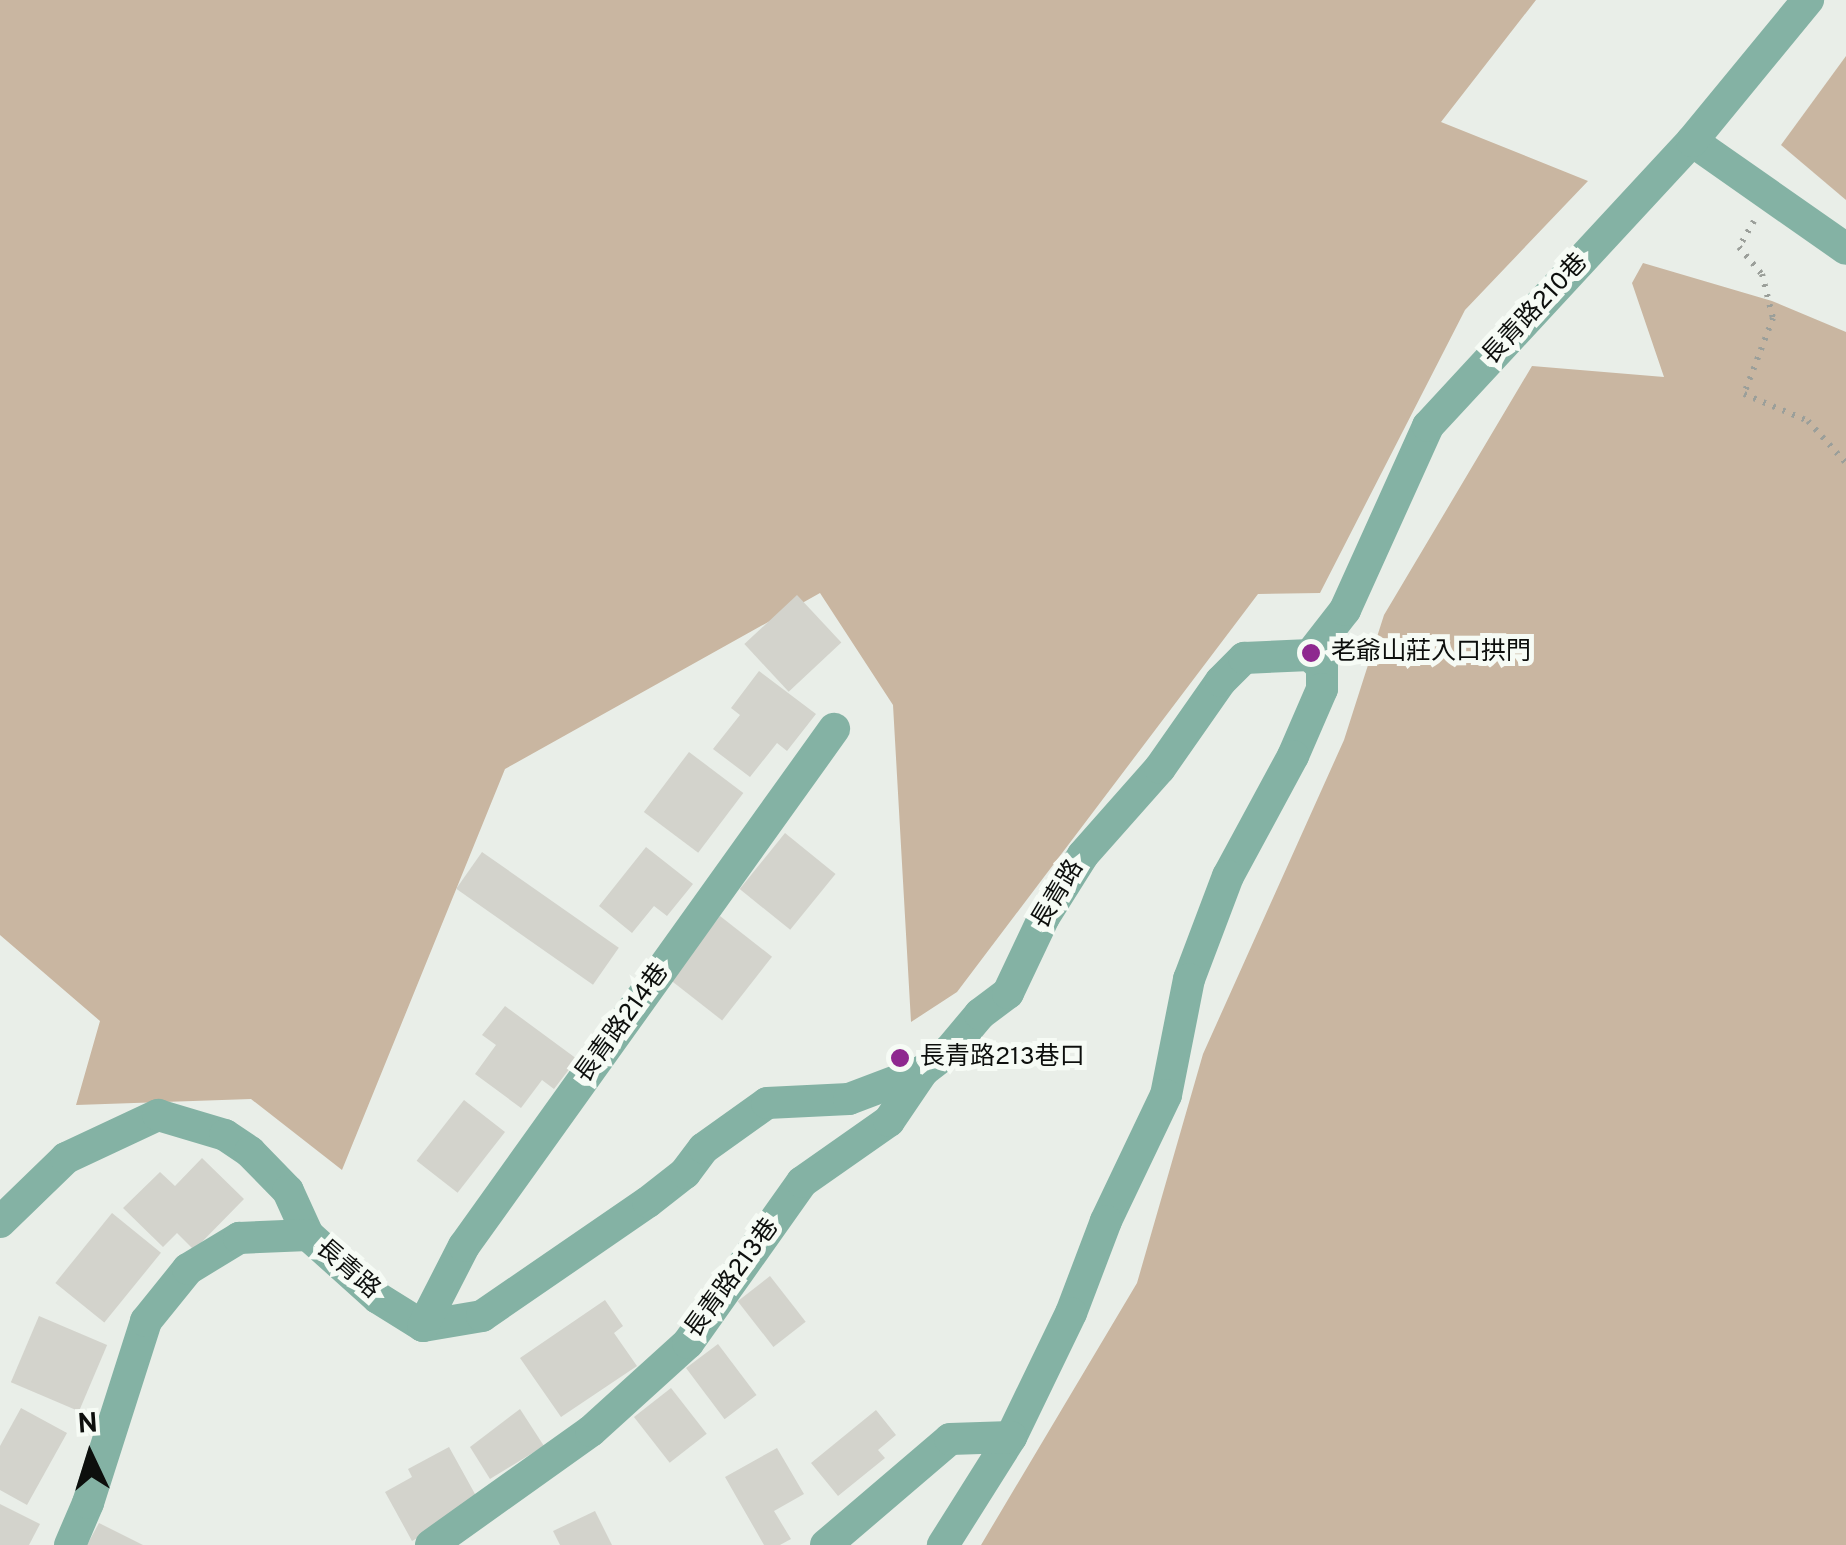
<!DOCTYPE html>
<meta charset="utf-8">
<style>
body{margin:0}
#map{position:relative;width:1846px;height:1545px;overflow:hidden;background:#e9eee8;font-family:Overpass,"Noto Sans TC",sans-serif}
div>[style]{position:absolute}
.green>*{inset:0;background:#c9b6a1}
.building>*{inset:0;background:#d3d3cc;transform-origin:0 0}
.path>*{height:6px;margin-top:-3px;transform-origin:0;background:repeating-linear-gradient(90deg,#9b9f9a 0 2.5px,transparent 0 10.5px)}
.minor>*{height:32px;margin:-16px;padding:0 16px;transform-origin:16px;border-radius:16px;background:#84b2a4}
.dots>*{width:28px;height:28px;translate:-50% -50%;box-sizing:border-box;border:5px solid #f6fbf5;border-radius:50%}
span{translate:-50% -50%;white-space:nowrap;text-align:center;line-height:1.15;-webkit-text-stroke:10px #f6fbf5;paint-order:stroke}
.street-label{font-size:25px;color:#0d0f0d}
.poi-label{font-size:25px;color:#0d0f0d}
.left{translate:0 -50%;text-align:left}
.north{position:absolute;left:40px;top:1405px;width:100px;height:100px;-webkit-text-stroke:8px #f6fbf5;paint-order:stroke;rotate:356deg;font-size:28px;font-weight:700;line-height:40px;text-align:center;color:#0d0f0d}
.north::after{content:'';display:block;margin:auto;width:35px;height:45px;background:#0d0f0d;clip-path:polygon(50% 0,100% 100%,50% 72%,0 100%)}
</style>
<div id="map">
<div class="green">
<div style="clip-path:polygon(0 0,1536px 0,1441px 122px,1588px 181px,1465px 310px,1320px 593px,1258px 594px,957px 992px,911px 1022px,893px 705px,820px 593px,505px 769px,342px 1170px,251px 1099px,76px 1105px,100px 1021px,0 935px)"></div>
<div style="clip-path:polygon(1846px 56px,1846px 200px,1781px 145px)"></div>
<div style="clip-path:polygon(1643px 263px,1772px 301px,1846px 332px,1846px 1545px,981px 1545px,1137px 1283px,1203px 1054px,1344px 740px,1384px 615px,1532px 366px,1664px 377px,1632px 283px)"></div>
</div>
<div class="building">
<div style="left:797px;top:595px;width:65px;height:72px;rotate:47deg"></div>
<div style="clip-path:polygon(759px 671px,816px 714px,787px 751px,777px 743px,750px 777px,713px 749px,740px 715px,731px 708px)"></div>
<div style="left:689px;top:752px;width:68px;height:75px;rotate:37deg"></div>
<div style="left:785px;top:833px;width:65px;height:72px;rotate:39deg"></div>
<div style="clip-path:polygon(646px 847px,693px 884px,667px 916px,654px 906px,632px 933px,599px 906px)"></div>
<div style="left:482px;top:852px;width:167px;height:45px;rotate:35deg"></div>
<div style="left:720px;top:916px;width:66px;height:81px;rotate:38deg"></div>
<div style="clip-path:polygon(505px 1006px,577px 1059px,554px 1089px,542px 1080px,521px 1108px,475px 1074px,496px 1045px,482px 1035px)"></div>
<div style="left:464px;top:1100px;width:52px;height:77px;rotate:38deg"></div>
<div style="clip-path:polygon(202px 1158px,244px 1199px,194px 1250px,177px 1233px,163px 1247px,123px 1208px,160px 1172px,175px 1186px)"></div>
<div style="left:112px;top:1213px;width:63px;height:90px;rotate:39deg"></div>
<div style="left:770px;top:1276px;width:58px;height:41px;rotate:52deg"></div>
<div style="clip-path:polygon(605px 1300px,623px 1326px,614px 1333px,637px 1366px,561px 1417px,520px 1358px)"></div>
<div style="left:39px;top:1316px;width:74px;height:72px;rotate:23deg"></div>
<div style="left:718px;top:1344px;width:64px;height:40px;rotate:53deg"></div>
<div style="left:671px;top:1388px;width:58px;height:47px;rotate:52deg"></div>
<div style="clip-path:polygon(21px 1408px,67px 1433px,27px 1505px,0 1490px,0 1446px)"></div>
<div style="clip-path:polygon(520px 1409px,544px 1446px,490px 1479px,470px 1447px)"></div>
<div style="clip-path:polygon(876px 1410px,896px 1435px,878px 1450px,885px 1458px,838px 1496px,811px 1463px)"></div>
<div style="clip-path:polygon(449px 1447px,480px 1503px,412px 1541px,385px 1492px,412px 1477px,408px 1469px)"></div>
<div style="clip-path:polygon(777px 1448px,804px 1494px,774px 1511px,791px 1539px,780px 1545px,764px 1545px,725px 1477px)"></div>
<div style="clip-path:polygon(0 1504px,40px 1524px,29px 1545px,0 1545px)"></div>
<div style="clip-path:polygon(595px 1511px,612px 1545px,560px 1545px,553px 1531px)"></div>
<div style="clip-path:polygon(99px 1523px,143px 1545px,87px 1545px)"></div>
</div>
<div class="path">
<div style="left:1754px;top:221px;width:30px;rotate:120deg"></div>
<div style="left:1739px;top:247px;width:35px;rotate:50deg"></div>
<div style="left:1762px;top:274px;width:45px;rotate:76deg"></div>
<div style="left:1773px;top:318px;width:81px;rotate:110.9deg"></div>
<div style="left:1744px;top:394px;width:69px;rotate:22.9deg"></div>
<div style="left:1808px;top:421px;width:57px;rotate:47.9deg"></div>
</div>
<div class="minor">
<div style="left:1692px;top:141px;width:188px;rotate:35deg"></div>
<div style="left:1310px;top:655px;width:57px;rotate:-52.1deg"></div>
<div style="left:1345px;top:610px;width:202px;rotate:-65.7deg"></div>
<div style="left:1428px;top:426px;width:388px;rotate:-47.2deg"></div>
<div style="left:1692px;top:141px;width:183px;rotate:-50.6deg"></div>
<div style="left:0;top:1222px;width:92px;rotate:-44.1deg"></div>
<div style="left:66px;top:1158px;width:102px;rotate:-25.1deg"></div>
<div style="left:158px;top:1115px;width:70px;rotate:16.6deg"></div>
<div style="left:225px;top:1135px;width:30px;rotate:34deg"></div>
<div style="left:250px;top:1152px;width:54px;rotate:45.7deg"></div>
<div style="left:288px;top:1191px;width:48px;rotate:65.6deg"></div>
<div style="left:308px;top:1235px;width:94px;rotate:42deg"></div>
<div style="left:378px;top:1298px;width:53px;rotate:31.9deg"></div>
<div style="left:423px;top:1326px;width:60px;rotate:-9.6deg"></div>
<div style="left:482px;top:1316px;width:201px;rotate:-34.5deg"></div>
<div style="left:648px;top:1202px;width:47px;rotate:-38.1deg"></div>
<div style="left:685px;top:1173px;width:31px;rotate:-53deg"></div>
<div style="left:704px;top:1148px;width:77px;rotate:-35.5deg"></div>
<div style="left:767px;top:1103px;width:82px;rotate:-2.8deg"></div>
<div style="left:849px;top:1099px;width:79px;rotate:-20.7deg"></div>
<div style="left:923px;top:1071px;width:33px;rotate:-38deg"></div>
<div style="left:949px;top:1051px;width:48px;rotate:-50deg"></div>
<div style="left:980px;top:1014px;width:35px;rotate:-37deg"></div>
<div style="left:1008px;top:993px;width:84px;rotate:-64.7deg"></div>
<div style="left:1044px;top:917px;width:73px;rotate:-57.8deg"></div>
<div style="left:1083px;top:855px;width:116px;rotate:-48.5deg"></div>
<div style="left:1160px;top:768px;width:106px;rotate:-55deg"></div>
<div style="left:1221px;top:681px;width:33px;rotate:-45deg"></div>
<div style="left:1244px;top:658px;width:66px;rotate:-2.6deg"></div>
<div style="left:1310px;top:655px;width:17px;rotate:45deg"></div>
<div style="left:1322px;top:667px;width:22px;rotate:90deg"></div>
<div style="left:1322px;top:689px;width:73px;rotate:113.4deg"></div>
<div style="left:1293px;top:756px;width:136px;rotate:118.4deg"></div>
<div style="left:1228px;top:876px;width:110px;rotate:110.7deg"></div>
<div style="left:1189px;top:979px;width:118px;rotate:101.2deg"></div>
<div style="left:1166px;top:1095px;width:140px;rotate:115.5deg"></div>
<div style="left:1106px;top:1221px;width:98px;rotate:110.8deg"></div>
<div style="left:1071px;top:1313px;width:138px;rotate:115.8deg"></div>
<div style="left:1011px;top:1437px;width:128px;rotate:122.2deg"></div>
<div style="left:423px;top:1326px;width:90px;rotate:-62.9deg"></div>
<div style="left:464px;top:1246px;width:636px;rotate:-54.41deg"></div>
<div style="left:70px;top:1545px;width:46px;rotate:-66.8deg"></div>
<div style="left:88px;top:1503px;width:191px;rotate:-72.3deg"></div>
<div style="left:146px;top:1321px;width:67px;rotate:-51.1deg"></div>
<div style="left:188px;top:1269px;width:60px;rotate:-31.3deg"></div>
<div style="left:239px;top:1238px;width:69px;rotate:-2.5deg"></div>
<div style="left:431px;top:1545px;width:196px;rotate:-35.5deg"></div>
<div style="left:591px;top:1431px;width:131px;rotate:-42.2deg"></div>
<div style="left:688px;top:1343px;width:197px;rotate:-54.7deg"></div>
<div style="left:802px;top:1182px;width:106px;rotate:-35deg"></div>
<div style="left:889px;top:1121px;width:60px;rotate:-55.8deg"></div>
<div style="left:826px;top:1545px;width:163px;rotate:-40.5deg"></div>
<div style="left:950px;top:1439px;width:61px;rotate:-1.9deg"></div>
</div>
<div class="dots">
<div style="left:1311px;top:653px;background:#8e288f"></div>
<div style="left:900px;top:1058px;background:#8e288f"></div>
</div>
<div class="street-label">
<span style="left:1536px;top:310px;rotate:-47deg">長青路210巷</span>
<span style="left:1059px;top:895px;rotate:-59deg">長青路</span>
<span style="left:623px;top:1024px;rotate:-54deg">長青路214巷</span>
<span style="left:347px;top:1270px;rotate:41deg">長青路</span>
<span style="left:733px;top:1279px;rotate:-54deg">長青路213巷</span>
</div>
<div class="poi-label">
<span class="left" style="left:1331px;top:653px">老爺山莊入口拱門</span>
<span class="left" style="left:920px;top:1058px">長青路213巷口</span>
</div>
<div class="north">N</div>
</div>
